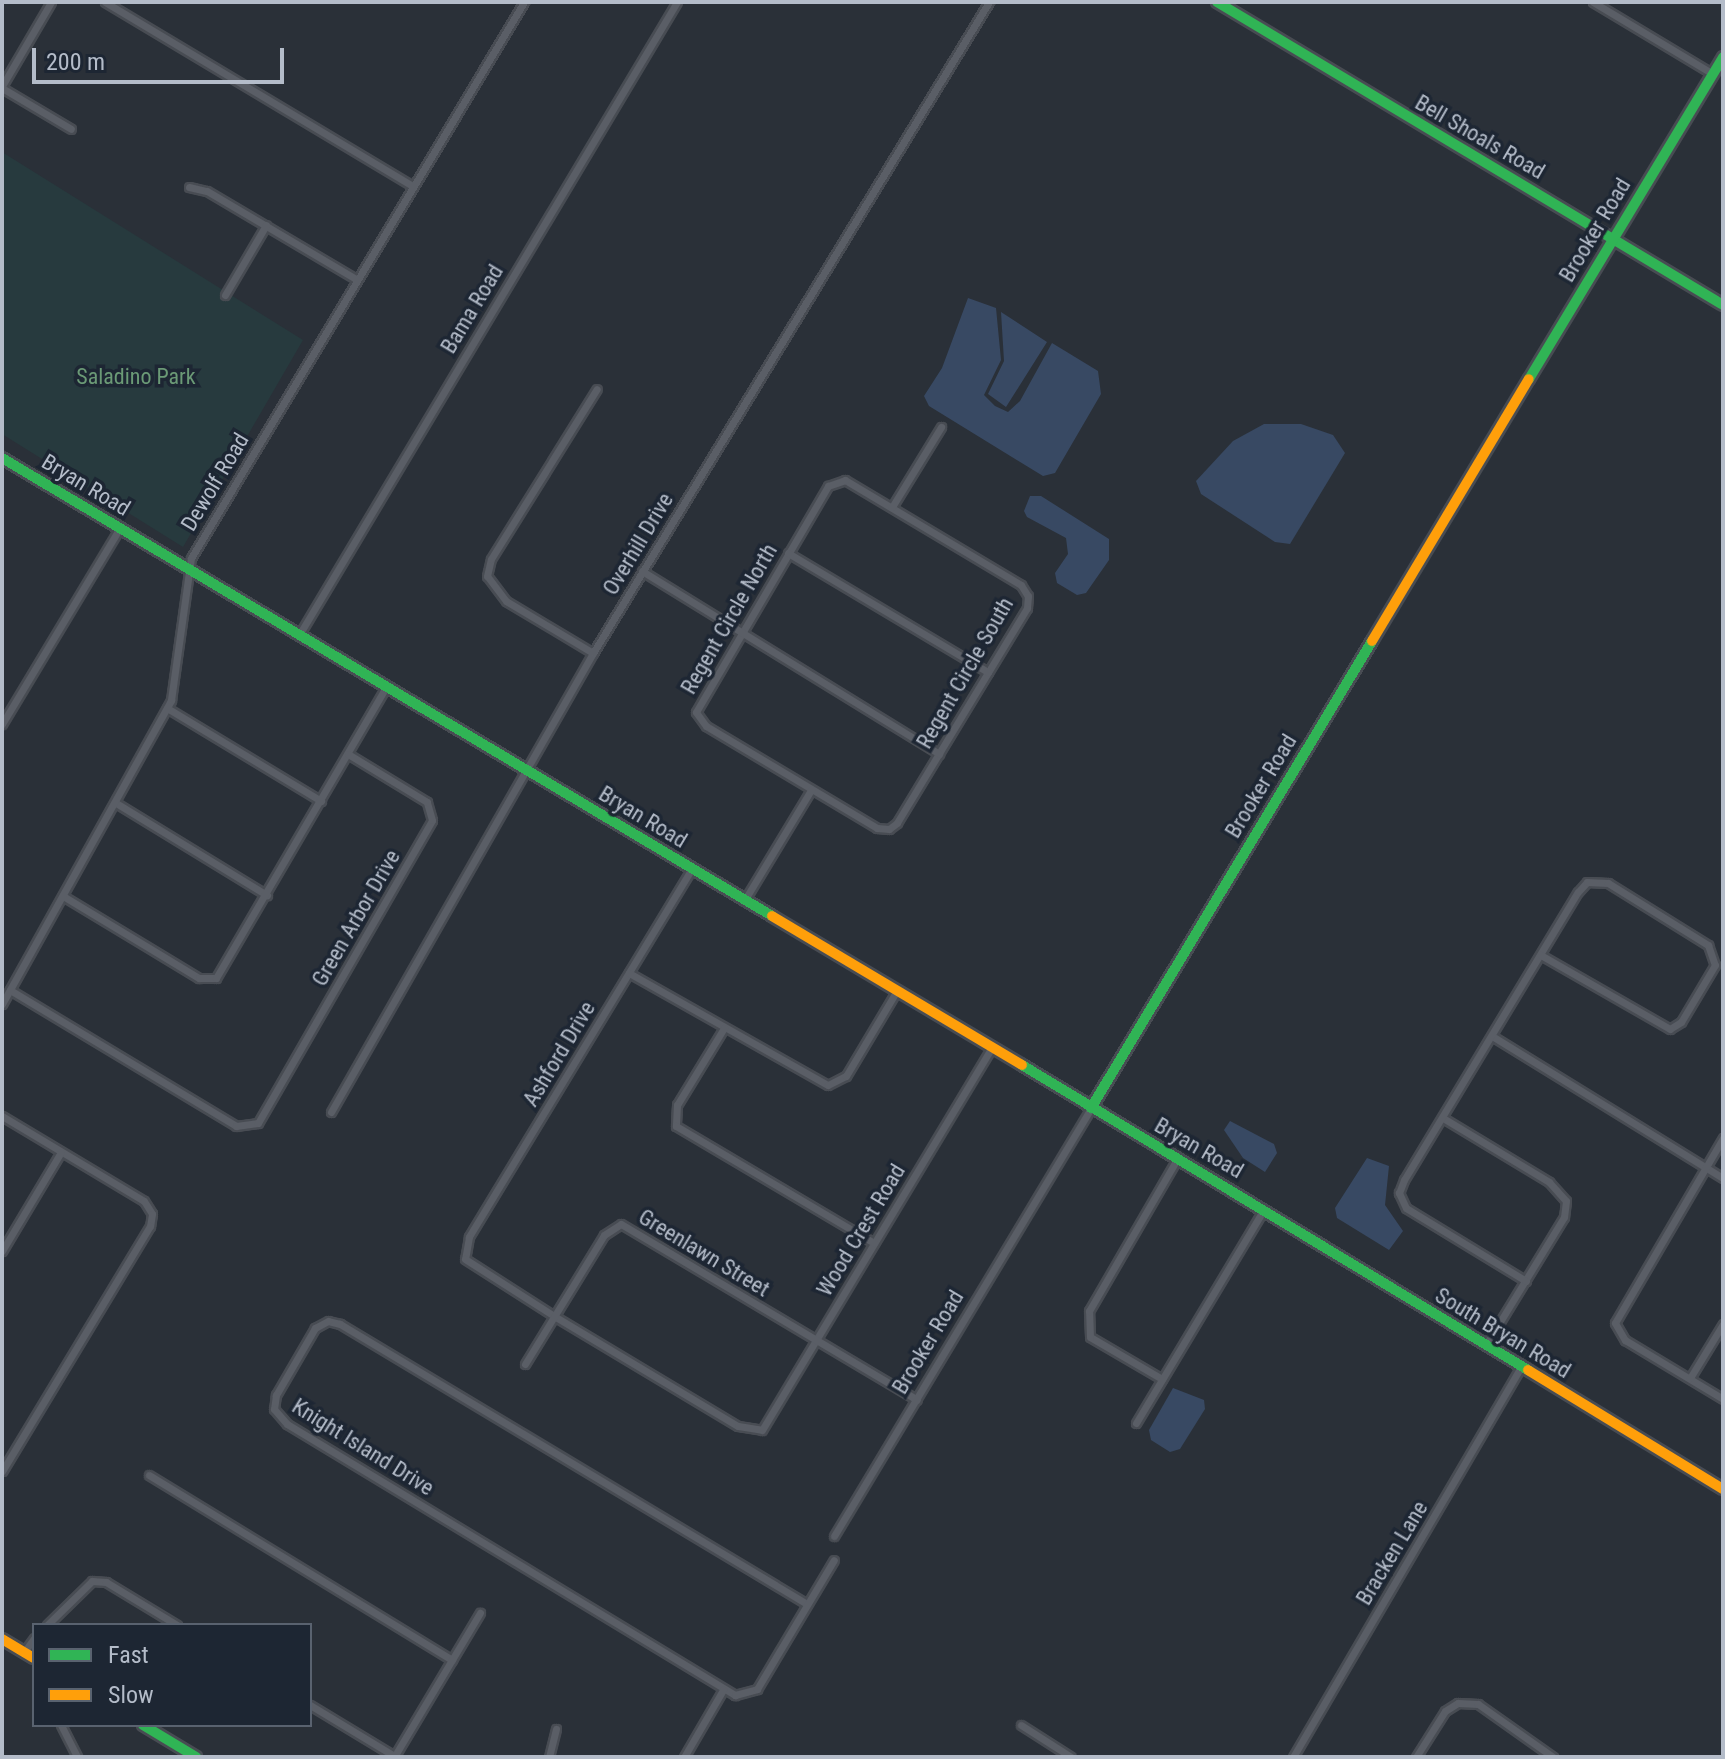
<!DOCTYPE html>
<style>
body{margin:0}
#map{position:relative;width:1725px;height:1759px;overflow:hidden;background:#2a3038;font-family:"Roboto Condensed",sans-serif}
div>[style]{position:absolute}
.green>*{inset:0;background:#273a3e}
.water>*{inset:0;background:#384963}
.roads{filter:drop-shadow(2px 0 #484c53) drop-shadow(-2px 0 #484c53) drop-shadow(0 2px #484c53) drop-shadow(0 -2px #484c53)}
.street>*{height:7px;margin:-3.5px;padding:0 3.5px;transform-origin:3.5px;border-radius:3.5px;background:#5a5e66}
.fast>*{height:10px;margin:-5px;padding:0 5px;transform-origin:5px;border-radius:5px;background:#30b455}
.slow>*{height:10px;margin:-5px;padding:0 5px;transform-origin:5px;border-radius:5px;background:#ff9f0a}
span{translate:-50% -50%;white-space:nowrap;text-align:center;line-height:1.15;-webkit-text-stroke:7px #1d2633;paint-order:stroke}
.street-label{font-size:22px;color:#b4bcc9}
.park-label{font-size:22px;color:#6b9a76}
.frame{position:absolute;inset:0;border:4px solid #b4bcc9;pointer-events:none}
.legend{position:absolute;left:32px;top:1623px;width:280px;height:104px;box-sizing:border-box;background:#1d2633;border:2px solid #59626f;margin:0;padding:10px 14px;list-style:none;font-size:24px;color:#b4bcc9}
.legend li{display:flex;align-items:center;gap:16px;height:40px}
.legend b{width:40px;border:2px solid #59626f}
.scale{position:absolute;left:32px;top:48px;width:252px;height:36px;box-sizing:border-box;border:4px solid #b4bcc9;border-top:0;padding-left:10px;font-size:24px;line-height:28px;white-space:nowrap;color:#b4bcc9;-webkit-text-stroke:6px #1d2633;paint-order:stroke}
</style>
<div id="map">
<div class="green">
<div style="clip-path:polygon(2px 152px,303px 340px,183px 547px,2px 434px)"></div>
</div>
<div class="water">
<div style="clip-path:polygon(968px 298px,996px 308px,1001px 360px,984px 395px,995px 406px,1008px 412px,1020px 401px,1052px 343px,1098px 371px,1101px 394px,1055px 473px,1043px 476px,929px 406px,924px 396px,942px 368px)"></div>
<div style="clip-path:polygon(1001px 312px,1047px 342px,1006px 407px,988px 394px,1004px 361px)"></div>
<div style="clip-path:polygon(1264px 424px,1301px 424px,1333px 435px,1345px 453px,1290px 544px,1275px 542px,1201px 494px,1196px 481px,1233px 441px)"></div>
<div style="clip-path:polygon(1030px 496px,1041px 496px,1109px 539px,1109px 560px,1086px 593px,1077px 595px,1057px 583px,1055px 573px,1068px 554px,1066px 538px,1027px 517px,1024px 511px)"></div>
<div style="clip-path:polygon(1230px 1121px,1274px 1144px,1277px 1153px,1265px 1172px,1243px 1158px,1224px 1130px)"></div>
<div style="clip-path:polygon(1367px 1158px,1389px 1166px,1385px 1205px,1403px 1231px,1389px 1250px,1337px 1218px,1335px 1208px)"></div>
<div style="clip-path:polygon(1173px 1388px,1204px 1400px,1205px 1409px,1180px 1449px,1170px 1452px,1151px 1440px,1149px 1430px)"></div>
</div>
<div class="roads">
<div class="street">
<div style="left:105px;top:2px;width:359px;rotate:30.9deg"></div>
<div style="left:1593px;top:2px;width:140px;rotate:31deg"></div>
<div style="left:2px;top:86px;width:97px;rotate:-59.7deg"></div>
<div style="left:2px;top:88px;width:80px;rotate:30.7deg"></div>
<div style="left:189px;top:187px;width:18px;rotate:13deg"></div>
<div style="left:207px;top:191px;width:173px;rotate:30.6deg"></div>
<div style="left:225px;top:295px;width:81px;rotate:-59.6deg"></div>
<div style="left:845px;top:480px;width:205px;rotate:30.8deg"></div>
<div style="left:1021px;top:585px;width:13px;rotate:58deg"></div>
<div style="left:1028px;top:596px;width:12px;rotate:95deg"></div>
<div style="left:1027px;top:608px;width:251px;rotate:121.2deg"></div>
<div style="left:897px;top:823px;width:10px;rotate:143deg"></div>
<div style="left:889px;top:829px;width:12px;rotate:-175deg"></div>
<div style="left:877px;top:828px;width:199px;rotate:-149.2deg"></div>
<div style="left:706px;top:726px;width:17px;rotate:-126deg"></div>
<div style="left:696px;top:712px;width:262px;rotate:-59.7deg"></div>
<div style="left:828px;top:486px;width:18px;rotate:-19deg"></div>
<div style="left:892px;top:507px;width:94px;rotate:-58.5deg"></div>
<div style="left:788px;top:553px;width:233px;rotate:30.8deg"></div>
<div style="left:642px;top:571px;width:349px;rotate:31.6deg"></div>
<div style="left:299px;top:635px;width:737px;rotate:-59.16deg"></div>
<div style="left:593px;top:653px;width:101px;rotate:-149.1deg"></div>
<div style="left:506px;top:601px;width:31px;rotate:-127deg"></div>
<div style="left:487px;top:576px;width:17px;rotate:-77deg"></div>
<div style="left:491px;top:559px;width:200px;rotate:-58.1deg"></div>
<div style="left:167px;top:708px;width:180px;rotate:31.1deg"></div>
<div style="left:2px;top:724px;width:229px;rotate:-59deg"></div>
<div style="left:116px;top:803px;width:177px;rotate:31.4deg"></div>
<div style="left:691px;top:870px;width:429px;rotate:121.2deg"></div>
<div style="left:469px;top:1237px;width:22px;rotate:100deg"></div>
<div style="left:465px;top:1259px;width:106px;rotate:32.6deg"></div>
<div style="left:554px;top:1316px;width:214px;rotate:30.9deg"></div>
<div style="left:738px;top:1426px;width:24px;rotate:9deg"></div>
<div style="left:762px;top:1430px;width:445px;rotate:-59deg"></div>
<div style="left:63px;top:896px;width:159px;rotate:31.1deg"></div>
<div style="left:199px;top:978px;width:17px"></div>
<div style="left:216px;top:978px;width:337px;rotate:-59.7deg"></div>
<div style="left:744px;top:901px;width:130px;rotate:-58.9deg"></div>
<div style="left:629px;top:973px;width:228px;rotate:29.4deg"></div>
<div style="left:828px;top:1085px;width:20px;rotate:-27deg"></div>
<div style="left:846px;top:1076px;width:98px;rotate:-59.2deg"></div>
<div style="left:10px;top:990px;width:264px;rotate:31deg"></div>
<div style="left:236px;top:1126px;width:22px;rotate:-8deg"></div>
<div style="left:258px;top:1123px;width:349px;rotate:-60.1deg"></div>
<div style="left:432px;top:820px;width:19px;rotate:-106deg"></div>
<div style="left:427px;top:802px;width:92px;rotate:-148.7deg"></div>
<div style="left:2px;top:1004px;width:348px;rotate:-60.9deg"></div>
<div style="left:171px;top:700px;width:143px;rotate:-82deg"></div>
<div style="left:191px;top:558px;width:648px;rotate:-59.08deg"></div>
<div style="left:724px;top:1028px;width:90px;rotate:121.4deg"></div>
<div style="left:677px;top:1105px;width:21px;rotate:93deg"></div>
<div style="left:676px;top:1126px;width:230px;rotate:30.6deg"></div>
<div style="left:1492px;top:1036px;width:271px;rotate:31.6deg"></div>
<div style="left:331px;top:1112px;width:529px;rotate:-60.28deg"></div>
<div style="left:593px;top:653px;width:762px;rotate:-58.69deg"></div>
<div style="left:2px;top:1116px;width:165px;rotate:30.9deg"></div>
<div style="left:144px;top:1201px;width:15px;rotate:58deg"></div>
<div style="left:152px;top:1214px;width:12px;rotate:99deg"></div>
<div style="left:150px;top:1226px;width:286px;rotate:121.1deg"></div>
<div style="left:1443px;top:1118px;width:124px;rotate:31.1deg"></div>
<div style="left:1549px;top:1182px;width:25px;rotate:48deg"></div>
<div style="left:1566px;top:1201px;width:16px;rotate:97deg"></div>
<div style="left:1564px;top:1217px;width:150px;rotate:121.4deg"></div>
<div style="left:1723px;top:1138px;width:214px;rotate:120.3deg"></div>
<div style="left:1615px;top:1323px;width:20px;rotate:60deg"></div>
<div style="left:1625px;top:1340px;width:114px;rotate:31deg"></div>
<div style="left:2px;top:1251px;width:115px;rotate:-59.2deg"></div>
<div style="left:1526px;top:1281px;width:140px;rotate:-148.7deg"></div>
<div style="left:1406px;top:1208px;width:17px;rotate:-115deg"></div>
<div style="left:1399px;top:1193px;width:14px;rotate:-69deg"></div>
<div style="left:1404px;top:1180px;width:336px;rotate:-58.9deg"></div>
<div style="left:1578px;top:892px;width:13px;rotate:-48deg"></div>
<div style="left:1587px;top:882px;width:21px;rotate:3deg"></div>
<div style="left:1608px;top:883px;width:118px;rotate:31.8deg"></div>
<div style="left:1708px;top:945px;width:21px;rotate:71deg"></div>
<div style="left:1715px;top:965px;width:66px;rotate:120.8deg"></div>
<div style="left:1681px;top:1022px;width:13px;rotate:148deg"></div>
<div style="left:1670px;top:1029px;width:149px;rotate:-150.2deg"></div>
<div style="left:525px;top:1364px;width:151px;rotate:-58.5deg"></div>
<div style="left:604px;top:1235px;width:20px;rotate:-33deg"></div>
<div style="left:621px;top:1224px;width:344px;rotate:30.7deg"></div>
<div style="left:1690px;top:1378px;width:63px;rotate:-58.6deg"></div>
<div style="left:1162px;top:1379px;width:83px;rotate:-149.7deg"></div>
<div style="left:1090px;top:1337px;width:26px;rotate:-92deg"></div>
<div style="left:1089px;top:1311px;width:176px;rotate:-59.9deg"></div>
<div style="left:1136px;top:1423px;width:249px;rotate:-59.1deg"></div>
<div style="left:149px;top:1475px;width:355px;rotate:31.4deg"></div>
<div style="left:834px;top:1536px;width:499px;rotate:-59deg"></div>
<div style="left:807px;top:1604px;width:545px;rotate:-149.05deg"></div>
<div style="left:340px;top:1324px;width:12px;rotate:-166deg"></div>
<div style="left:328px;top:1321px;width:15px;rotate:152deg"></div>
<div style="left:315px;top:1328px;width:78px;rotate:120.2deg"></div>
<div style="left:276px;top:1395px;width:14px;rotate:98deg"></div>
<div style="left:274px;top:1409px;width:20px;rotate:49deg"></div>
<div style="left:287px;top:1424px;width:524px;rotate:31.17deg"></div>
<div style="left:735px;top:1695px;width:23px;rotate:-15deg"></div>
<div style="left:757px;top:1689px;width:150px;rotate:-59.2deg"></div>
<div style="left:47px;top:1625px;width:63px;rotate:-44.4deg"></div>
<div style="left:92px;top:1581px;width:14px;rotate:4deg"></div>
<div style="left:106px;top:1582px;width:83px;rotate:31.2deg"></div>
<div style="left:24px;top:1652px;width:17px;rotate:-54deg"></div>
<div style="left:310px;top:1705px;width:100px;rotate:31.2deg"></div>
<div style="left:61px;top:1725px;width:36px;rotate:63deg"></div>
<div style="left:1021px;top:1725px;width:59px;rotate:32.6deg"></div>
<div style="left:394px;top:1757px;width:168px;rotate:-59.2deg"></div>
<div style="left:549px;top:1757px;width:29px;rotate:-76deg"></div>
<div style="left:684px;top:1757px;width:78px;rotate:-59.8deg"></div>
<div style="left:1293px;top:1757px;width:452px;rotate:-59.7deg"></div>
<div style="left:1416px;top:1757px;width:54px;rotate:-57.8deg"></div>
<div style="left:1445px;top:1711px;width:15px;rotate:-32deg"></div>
<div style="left:1458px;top:1703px;width:20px;rotate:3deg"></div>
<div style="left:1478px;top:1704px;width:92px;rotate:35.2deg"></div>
</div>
<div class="fast">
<div style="left:1217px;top:2px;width:590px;rotate:30.91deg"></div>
<div style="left:1529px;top:379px;width:376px;rotate:-58.9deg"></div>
<div style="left:2px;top:458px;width:896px;rotate:30.74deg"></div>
<div style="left:1022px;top:1065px;width:591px;rotate:31.08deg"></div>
<div style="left:1091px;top:1108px;width:545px;rotate:-58.96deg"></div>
<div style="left:143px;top:1725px;width:62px;rotate:31.1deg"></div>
</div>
<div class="slow">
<div style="left:1372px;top:641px;width:305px;rotate:-59.1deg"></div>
<div style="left:772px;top:916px;width:291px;rotate:30.8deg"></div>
<div style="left:1528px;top:1370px;width:228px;rotate:31.4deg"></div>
<div style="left:2px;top:1639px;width:37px;rotate:31deg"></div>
</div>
</div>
<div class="street-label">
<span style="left:1480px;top:137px;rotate:30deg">Bell Shoals Road</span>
<span style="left:1595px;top:230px;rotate:-59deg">Brooker Road</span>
<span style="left:472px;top:309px;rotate:-59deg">Bama Road</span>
<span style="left:215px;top:482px;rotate:-59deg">Dewolf Road</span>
<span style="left:86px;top:485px;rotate:31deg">Bryan Road</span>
<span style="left:638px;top:544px;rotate:-59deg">Overhill Drive</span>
<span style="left:729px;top:619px;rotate:-60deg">Regent Circle North</span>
<span style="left:965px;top:673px;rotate:-60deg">Regent Circle South</span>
<span style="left:1261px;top:786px;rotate:-59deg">Brooker Road</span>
<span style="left:643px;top:817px;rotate:31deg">Bryan Road</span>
<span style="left:356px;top:918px;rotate:-60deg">Green Arbor Drive</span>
<span style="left:559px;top:1054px;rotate:-59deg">Ashford Drive</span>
<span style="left:1199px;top:1148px;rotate:30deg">Bryan Road</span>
<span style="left:861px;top:1230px;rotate:-59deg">Wood Crest Road</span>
<span style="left:704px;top:1253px;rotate:31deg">Greenlawn Street</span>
<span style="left:1503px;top:1333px;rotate:31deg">South Bryan Road</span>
<span style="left:928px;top:1342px;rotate:-59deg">Brooker Road</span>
<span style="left:363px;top:1447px;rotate:32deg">Knight Island Drive</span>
<span style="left:1392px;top:1553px;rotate:-59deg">Bracken Lane</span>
</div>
<div class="park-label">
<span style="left:136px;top:377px">Saladino Park</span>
</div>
<div class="frame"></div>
<ul class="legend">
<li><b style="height:10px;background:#30b455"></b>Fast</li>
<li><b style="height:10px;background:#ff9f0a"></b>Slow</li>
</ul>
<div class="scale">200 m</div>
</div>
